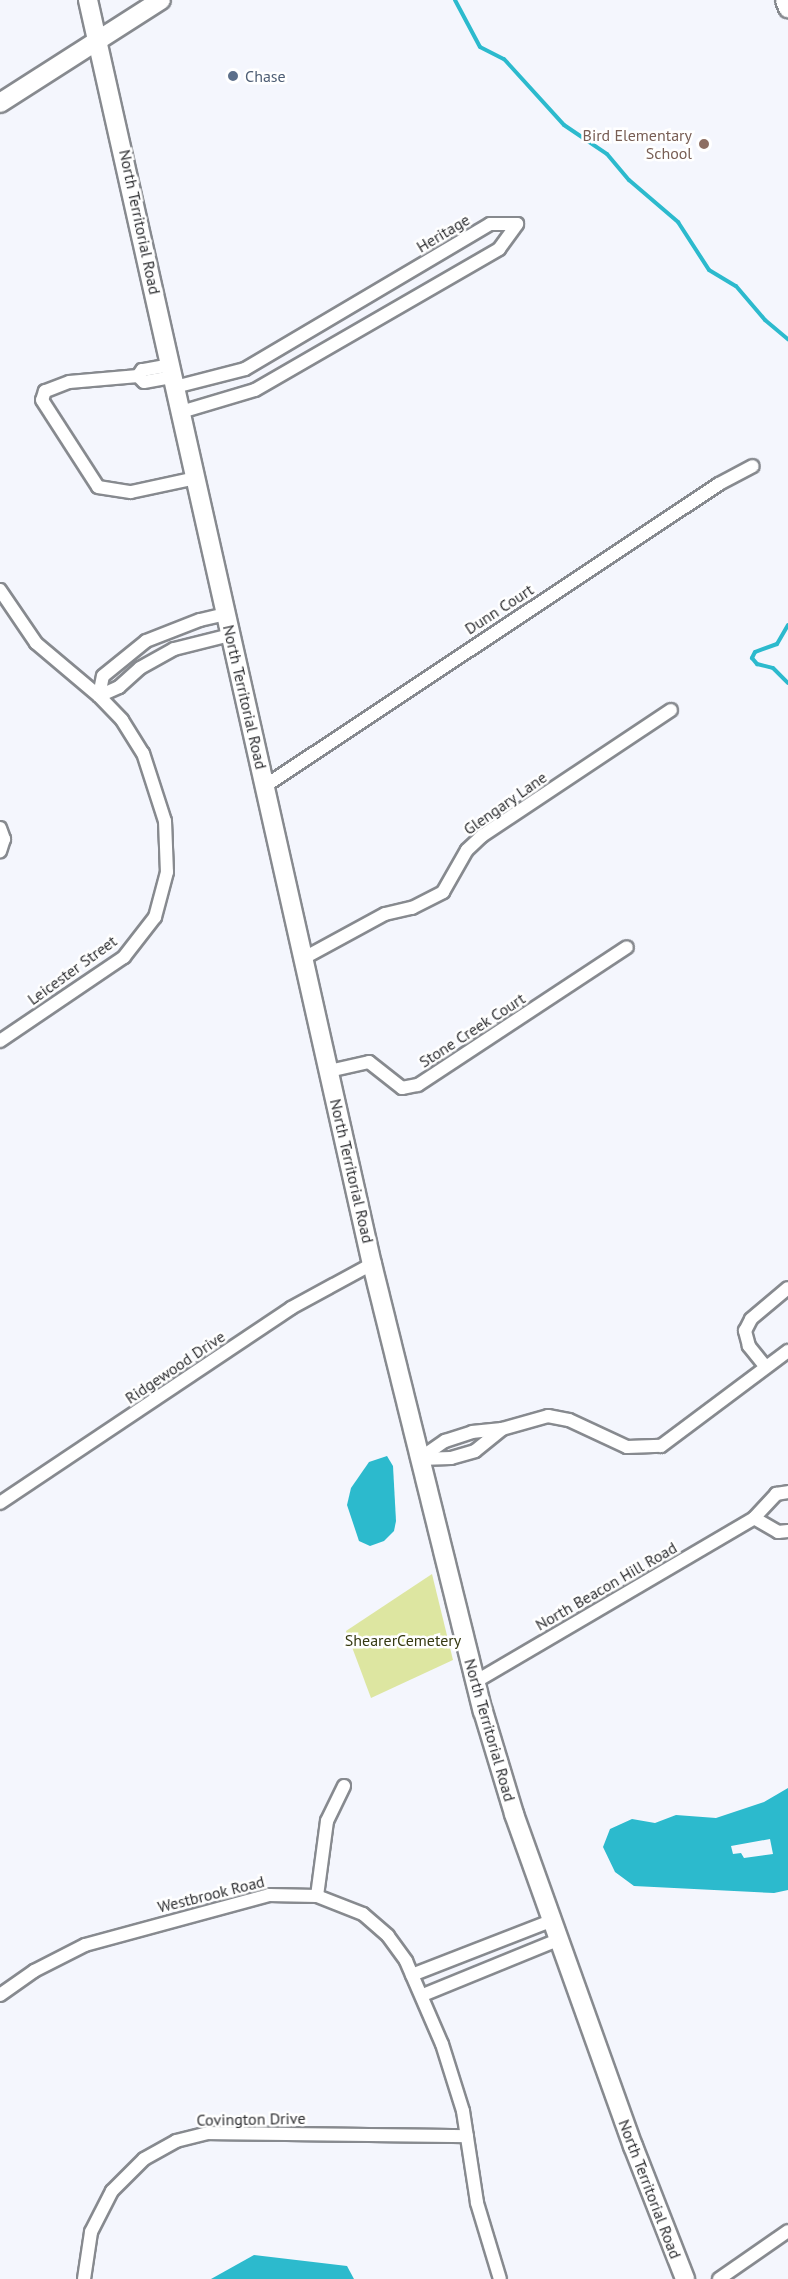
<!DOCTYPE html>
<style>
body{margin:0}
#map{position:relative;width:788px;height:2279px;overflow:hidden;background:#f4f6fd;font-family:"PT Sans",sans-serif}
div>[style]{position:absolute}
.green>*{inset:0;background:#dde6a1}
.water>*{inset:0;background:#2cbacd}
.stream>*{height:4px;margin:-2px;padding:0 2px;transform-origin:2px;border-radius:2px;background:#2cbacd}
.roads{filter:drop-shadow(2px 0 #878a8f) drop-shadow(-2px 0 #878a8f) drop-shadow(0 2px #878a8f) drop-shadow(0 -2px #878a8f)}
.street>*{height:12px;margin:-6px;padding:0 6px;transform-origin:6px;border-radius:6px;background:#fff}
.secondary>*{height:18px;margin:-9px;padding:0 9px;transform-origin:9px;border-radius:9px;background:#fff}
.dots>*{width:16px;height:16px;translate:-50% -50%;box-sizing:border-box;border:3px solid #fff;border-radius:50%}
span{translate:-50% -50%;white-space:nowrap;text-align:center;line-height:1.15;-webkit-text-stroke:5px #fff;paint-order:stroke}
.service-label{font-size:16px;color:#4e5e75}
.left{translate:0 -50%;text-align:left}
.education-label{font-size:16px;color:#785e54}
.right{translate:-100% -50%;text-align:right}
.street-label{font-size:16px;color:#2d2e31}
.park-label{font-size:16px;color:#363a13}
</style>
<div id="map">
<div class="green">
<div style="clip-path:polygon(432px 1574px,453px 1660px,371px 1698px,346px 1631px)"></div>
</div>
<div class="water">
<div style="clip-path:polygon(387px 1456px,393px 1466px,396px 1521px,394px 1531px,384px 1541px,370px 1546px,359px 1541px,347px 1505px,351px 1488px,369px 1462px)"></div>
<div style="clip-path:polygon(evenodd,788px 1788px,788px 1890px,774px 1893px,634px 1886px,615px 1872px,603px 1847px,610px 1829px,632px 1819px,655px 1823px,676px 1815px,716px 1818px,764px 1802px,788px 1788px,770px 1839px,773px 1854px,744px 1858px,741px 1853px,733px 1854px,731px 1846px,770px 1839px)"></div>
<div style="clip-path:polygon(254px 2255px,347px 2266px,354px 2279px,211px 2279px)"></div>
</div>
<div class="stream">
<div style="left:455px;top:0;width:53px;rotate:62deg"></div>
<div style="left:480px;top:47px;width:27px;rotate:27deg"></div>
<div style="left:504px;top:59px;width:89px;rotate:47.7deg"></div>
<div style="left:564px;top:125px;width:52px;rotate:34deg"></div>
<div style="left:607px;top:154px;width:34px;rotate:50deg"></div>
<div style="left:629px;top:180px;width:65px;rotate:40.6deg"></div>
<div style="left:678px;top:222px;width:57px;rotate:57.1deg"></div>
<div style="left:709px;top:270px;width:31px;rotate:31deg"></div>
<div style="left:736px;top:286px;width:45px;rotate:49.5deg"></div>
<div style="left:765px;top:320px;width:30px;rotate:40deg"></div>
<div style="left:788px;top:625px;width:22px;rotate:120deg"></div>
<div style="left:777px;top:644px;width:23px;rotate:160deg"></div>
<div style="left:755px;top:652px;width:7px;rotate:117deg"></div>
<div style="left:752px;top:658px;width:8px;rotate:50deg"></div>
<div style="left:757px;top:664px;width:16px;rotate:14deg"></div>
<div style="left:773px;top:668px;width:21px;rotate:45deg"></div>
</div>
<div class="roads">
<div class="street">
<div style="left:171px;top:365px;width:29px;rotate:170deg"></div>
<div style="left:142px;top:370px;width:7px;rotate:124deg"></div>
<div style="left:138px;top:376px;width:69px;rotate:175deg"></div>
<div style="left:69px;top:382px;width:26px;rotate:159deg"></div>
<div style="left:45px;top:391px;width:9px;rotate:108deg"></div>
<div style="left:42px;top:400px;width:103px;rotate:57.2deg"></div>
<div style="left:98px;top:487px;width:33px;rotate:9deg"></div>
<div style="left:131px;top:492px;width:66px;rotate:-12.2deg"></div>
<div style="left:138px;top:376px;width:8px;rotate:45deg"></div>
<div style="left:144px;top:382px;width:29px;rotate:-10deg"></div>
<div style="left:175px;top:387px;width:72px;rotate:-14.4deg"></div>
<div style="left:245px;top:369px;width:285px;rotate:-30.6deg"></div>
<div style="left:490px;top:224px;width:27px"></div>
<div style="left:181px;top:412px;width:77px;rotate:-16.6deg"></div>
<div style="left:255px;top:390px;width:282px;rotate:-30deg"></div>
<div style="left:499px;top:249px;width:31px;rotate:-54deg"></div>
<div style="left:0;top:590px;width:64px;rotate:55.8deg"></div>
<div style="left:36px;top:643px;width:82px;rotate:40.1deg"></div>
<div style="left:99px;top:696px;width:33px;rotate:46deg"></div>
<div style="left:122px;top:720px;width:39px;rotate:58deg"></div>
<div style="left:143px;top:753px;width:71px;rotate:72.1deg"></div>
<div style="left:165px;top:821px;width:51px;rotate:87.8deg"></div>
<div style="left:167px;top:872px;width:47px;rotate:104.9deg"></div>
<div style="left:155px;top:917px;width:51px;rotate:127.8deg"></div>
<div style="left:124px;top:957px;width:150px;rotate:145.9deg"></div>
<div style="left:99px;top:696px;width:20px;rotate:-79deg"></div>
<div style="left:103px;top:676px;width:55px;rotate:-39.1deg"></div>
<div style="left:146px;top:641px;width:58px;rotate:-21.3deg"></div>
<div style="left:200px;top:620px;width:27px;rotate:-13deg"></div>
<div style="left:99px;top:696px;width:22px;rotate:-24deg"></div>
<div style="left:119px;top:687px;width:28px;rotate:-42deg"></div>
<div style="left:140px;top:668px;width:39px;rotate:-29deg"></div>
<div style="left:174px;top:649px;width:58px;rotate:-14deg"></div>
<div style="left:265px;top:786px;width:545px;rotate:-33.63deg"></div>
<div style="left:719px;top:484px;width:38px;rotate:-28deg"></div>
<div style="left:0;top:828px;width:12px;rotate:70deg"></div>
<div style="left:4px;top:839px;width:13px;rotate:108deg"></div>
<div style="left:304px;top:958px;width:92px;rotate:-28.5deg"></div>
<div style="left:385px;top:914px;width:28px;rotate:-13deg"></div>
<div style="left:412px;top:908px;width:35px;rotate:-27deg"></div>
<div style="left:443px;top:892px;width:48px;rotate:-60.3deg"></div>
<div style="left:467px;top:850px;width:21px;rotate:-43deg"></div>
<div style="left:482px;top:836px;width:227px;rotate:-33.7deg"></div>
<div style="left:329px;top:1071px;width:41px;rotate:-12.7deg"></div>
<div style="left:369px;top:1062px;width:42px;rotate:38.2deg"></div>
<div style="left:402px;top:1088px;width:16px;rotate:-11deg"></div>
<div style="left:418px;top:1085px;width:250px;rotate:-33.4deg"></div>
<div style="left:765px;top:1366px;width:26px;rotate:-129deg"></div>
<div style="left:749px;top:1346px;width:16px;rotate:-105deg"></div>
<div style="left:745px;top:1331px;width:13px;rotate:-63deg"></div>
<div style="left:751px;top:1319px;width:48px;rotate:-40deg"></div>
<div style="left:419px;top:1459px;width:32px;rotate:-35deg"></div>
<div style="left:445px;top:1441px;width:28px;rotate:-18deg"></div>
<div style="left:472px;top:1432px;width:30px;rotate:-6deg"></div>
<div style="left:502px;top:1429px;width:48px;rotate:-15.8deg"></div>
<div style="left:548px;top:1416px;width:21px;rotate:11deg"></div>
<div style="left:569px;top:1420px;width:64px;rotate:25deg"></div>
<div style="left:627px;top:1447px;width:34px;rotate:-2deg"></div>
<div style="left:661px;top:1446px;width:159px;rotate:-36.8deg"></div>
<div style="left:419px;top:1459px;width:32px;rotate:-2deg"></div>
<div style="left:451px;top:1458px;width:25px;rotate:-16deg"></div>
<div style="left:475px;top:1451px;width:35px;rotate:-39deg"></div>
<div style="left:0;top:1503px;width:350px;rotate:-33.8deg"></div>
<div style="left:291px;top:1308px;width:92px;rotate:-28.5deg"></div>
<div style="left:754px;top:1518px;width:28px;rotate:30deg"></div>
<div style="left:778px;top:1532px;width:10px;rotate:-6deg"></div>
<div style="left:475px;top:1682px;width:324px;rotate:-30.4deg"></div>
<div style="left:754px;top:1518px;width:33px;rotate:-47deg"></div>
<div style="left:776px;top:1494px;width:12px;rotate:-9deg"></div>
<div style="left:317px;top:1896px;width:76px;rotate:-82.4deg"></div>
<div style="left:327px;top:1821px;width:39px;rotate:-64deg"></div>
<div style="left:412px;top:1975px;width:151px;rotate:-21.3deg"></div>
<div style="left:0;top:1995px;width:42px;rotate:-35.2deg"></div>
<div style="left:34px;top:1971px;width:57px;rotate:-27deg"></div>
<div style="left:85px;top:1945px;width:191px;rotate:-15.2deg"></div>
<div style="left:269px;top:1895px;width:48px;rotate:1.2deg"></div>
<div style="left:317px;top:1896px;width:49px;rotate:21.4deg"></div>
<div style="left:363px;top:1914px;width:33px;rotate:41deg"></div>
<div style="left:388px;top:1936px;width:31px;rotate:54deg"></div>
<div style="left:406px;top:1961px;width:90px;rotate:66.6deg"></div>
<div style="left:442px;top:2044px;width:70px;rotate:72.6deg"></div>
<div style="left:463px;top:2111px;width:93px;rotate:81.3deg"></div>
<div style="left:477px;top:2203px;width:79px;rotate:73.2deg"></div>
<div style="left:423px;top:1995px;width:148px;rotate:-22.2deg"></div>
<div style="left:84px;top:2279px;width:48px;rotate:-81.5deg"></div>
<div style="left:91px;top:2232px;width:46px;rotate:-62.9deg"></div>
<div style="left:112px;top:2191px;width:45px;rotate:-45deg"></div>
<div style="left:144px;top:2159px;width:37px;rotate:-29deg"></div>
<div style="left:176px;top:2141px;width:34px;rotate:-14deg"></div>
<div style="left:209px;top:2133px;width:258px;rotate:0.7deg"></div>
<div style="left:719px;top:2279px;width:84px;rotate:-34.8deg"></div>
</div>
<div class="secondary">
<div style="left:88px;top:0;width:1296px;rotate:77.34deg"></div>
<div style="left:372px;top:1264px;width:461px;rotate:76.1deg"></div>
<div style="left:483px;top:1711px;width:108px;rotate:73.2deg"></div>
<div style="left:514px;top:1814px;width:353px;rotate:70.3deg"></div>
<div style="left:633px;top:2146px;width:143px;rotate:68.6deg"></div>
<div style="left:785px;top:0;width:9px;rotate:69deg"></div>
<div style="left:0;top:103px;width:191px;rotate:-32.6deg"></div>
</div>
</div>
<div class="dots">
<div style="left:233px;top:76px;background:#5c6f8a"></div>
<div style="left:704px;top:144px;background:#8d6e63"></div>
</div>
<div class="service-label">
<span class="left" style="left:245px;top:76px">Chase</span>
</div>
<div class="education-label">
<span class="right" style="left:692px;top:144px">Bird Elementary<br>School</span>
</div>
<div class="street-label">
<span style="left:140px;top:222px;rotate:78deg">North Territorial Road</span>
<span style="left:443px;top:233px;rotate:-31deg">Heritage</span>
<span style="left:499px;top:609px;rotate:-33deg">Dunn Court</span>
<span style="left:245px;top:697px;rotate:77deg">North Territorial Road</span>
<span style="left:505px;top:803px;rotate:-35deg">Glengary Lane</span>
<span style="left:72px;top:970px;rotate:-36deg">Leicester Street</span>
<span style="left:472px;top:1030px;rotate:-33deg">Stone Creek Court</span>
<span style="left:352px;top:1171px;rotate:77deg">North Territorial Road</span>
<span style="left:175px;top:1367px;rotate:-34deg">Ridgewood Drive</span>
<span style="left:606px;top:1586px;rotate:-30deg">North Beacon Hill Road</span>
<span style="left:490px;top:1730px;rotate:74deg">North Territorial Road</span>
<span style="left:211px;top:1894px;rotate:-14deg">Westbrook Road</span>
<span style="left:251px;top:2119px;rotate:-1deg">Covington Drive</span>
<span style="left:650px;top:2189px;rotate:69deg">North Territorial Road</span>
</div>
<div class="park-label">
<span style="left:403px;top:1640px">ShearerCemetery</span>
</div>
</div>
